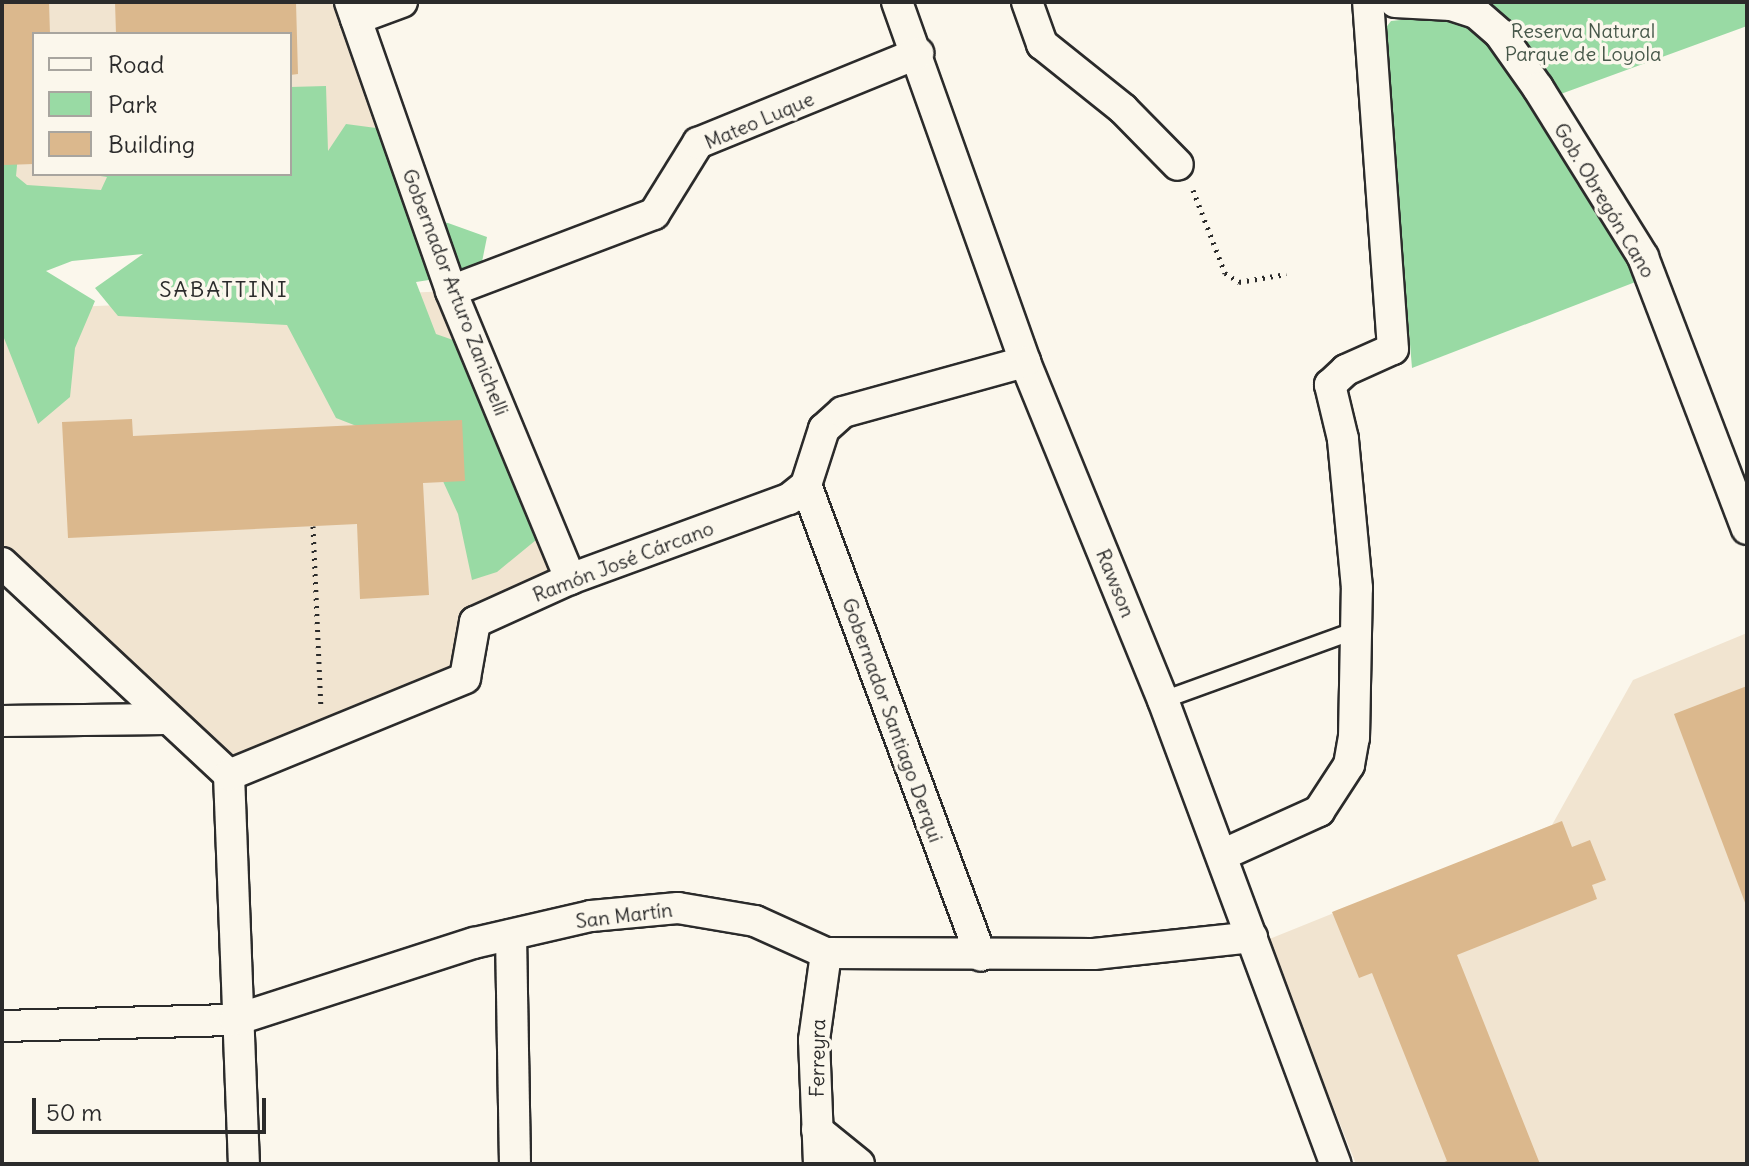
<!DOCTYPE html>
<meta charset="utf-8">
<style>
body{margin:0}
#map{position:relative;width:1749px;height:1166px;overflow:hidden;background:#fbf7ec;font-family:Delius,sans-serif}
div>[style]{position:absolute}
.built>*{inset:0;background:#f1e4d0}
.green>*{inset:0;background:#99daa4}
.building>*{inset:0;background:#dbb88d}
.path>*{height:5px;margin-top:-2.5px;transform-origin:0;background:repeating-linear-gradient(90deg,#2b2b2b 0 2px,transparent 0 8px)}
.roads{filter:drop-shadow(2px 0 #2b2b2b) drop-shadow(-2px 0 #2b2b2b) drop-shadow(0 2px #2b2b2b) drop-shadow(0 -2px #2b2b2b)}
.lane>*{height:16px;margin:-8px;padding:0 8px;transform-origin:8px;border-radius:8px;background:#fbf7ec}
.street>*{height:30px;margin:-15px;padding:0 15px;transform-origin:15px;border-radius:15px;background:#fbf7ec}
span{translate:-50% -50%;white-space:nowrap;text-align:center;line-height:1.15;-webkit-text-stroke:7px #fbf7ec;paint-order:stroke}
.park-label{font-size:20px;color:#465749}
.street-label{font-size:20px;color:#2b2b2b}
.neighbourhood-label{font-size:22px;color:#2b2b2b;letter-spacing:2px}
.frame{position:absolute;inset:0;border:4px solid #2b2b2b;pointer-events:none}
.legend{position:absolute;left:32px;top:32px;width:260px;height:144px;box-sizing:border-box;background:#fbf7ec;border:2px solid #a8a59f;margin:0;padding:10px 14px;list-style:none;font-size:24px;color:#2b2b2b}
.legend li{display:flex;align-items:center;gap:16px;height:40px}
.legend b{width:40px;border:2px solid #a8a59f}
.scale{position:absolute;left:32px;top:1098px;width:234px;height:36px;box-sizing:border-box;border:4px solid #2b2b2b;border-top:0;padding-left:10px;font-size:24px;line-height:28px;white-space:nowrap;color:#2b2b2b;-webkit-text-stroke:6px #fbf7ec;paint-order:stroke}
</style>
<div id="map">
<div class="built">
<div style="clip-path:polygon(evenodd,2px 2px,350px 2px,421px 204px,2px 201px,2px 2px,34px 34px,290px 34px,290px 174px,34px 174px,34px 34px)"></div>
<div style="clip-path:polygon(451px 291px,570px 579px,475px 622px,465px 678px,229px 775px,2px 563px,2px 310px)"></div>
<div style="clip-path:polygon(1747px 633px,1747px 1164px,1356px 1164px,1267px 940px,1552px 825px,1633px 680px)"></div>
</div>
<div class="green">
<div style="clip-path:polygon(1480px 2px,1747px 2px,1747px 26px,1558px 95px,1521px 40px,1491px 5px)"></div>
<div style="clip-path:polygon(2px 5px,13px 7px,20px 135px,16px 176px,27px 185px,101px 190px,107px 177px,87px 174px,290px 174px,290px 87px,326px 86px,328px 151px,346px 124px,376px 128px,391px 147px,415px 219px,448px 223px,487px 237px,480px 272px,416px 282px,436px 334px,484px 351px,530px 438px,548px 487px,536px 540px,497px 572px,472px 580px,458px 514px,431px 455px,336px 418px,287px 325px,118px 316px,95px 288px,143px 254px,72px 261px,46px 271px,95px 301px,75px 348px,70px 397px,38px 424px,2px 333px)"></div>
<div style="clip-path:polygon(1439px 16px,1475px 29px,1497px 50px,1621px 246px,1638px 281px,1412px 368px,1384px 30px,1391px 21px)"></div>
</div>
<div class="building">
<div style="clip-path:polygon(2px 2px,49px 2px,50px 34px,34px 34px,34px 164px,4px 165px)"></div>
<div style="clip-path:polygon(115px 2px,296px 2px,298px 74px,290px 75px,290px 34px,116px 34px)"></div>
<div style="clip-path:polygon(132px 419px,133px 436px,462px 420px,465px 481px,423px 483px,429px 595px,360px 599px,357px 524px,68px 538px,62px 422px)"></div>
<div style="clip-path:polygon(1747px 686px,1747px 908px,1674px 714px)"></div>
<div style="clip-path:polygon(1562px 821px,1572px 847px,1590px 840px,1606px 880px,1592px 885px,1597px 899px,1457px 955px,1540px 1164px,1439px 1164px,1447px 1161px,1372px 973px,1359px 978px,1332px 912px)"></div>
</div>
<div class="path">
<div style="left:1193px;top:190px;width:89px;rotate:68.9deg"></div>
<div style="left:1225px;top:273px;width:17px;rotate:33deg"></div>
<div style="left:1239px;top:282px;width:48px;rotate:-9.7deg"></div>
<div style="left:313px;top:526px;width:181px;rotate:87.5deg"></div>
</div>
<div class="roads">
<div class="lane">
<div style="left:1163px;top:700px;width:205px;rotate:-19.9deg"></div>
</div>
<div class="street">
<div style="left:350px;top:2px;width:306px;rotate:70.7deg"></div>
<div style="left:451px;top:291px;width:312px;rotate:67.5deg"></div>
<div style="left:897px;top:2px;width:382px;rotate:70.4deg"></div>
<div style="left:1025px;top:362px;width:365px;rotate:67.8deg"></div>
<div style="left:1163px;top:700px;width:495px;rotate:69.6deg"></div>
<div style="left:1027px;top:2px;width:45px;rotate:70.3deg"></div>
<div style="left:1042px;top:44px;width:104px;rotate:38.7deg"></div>
<div style="left:1123px;top:109px;width:78px;rotate:45.5deg"></div>
<div style="left:1395px;top:2px;width:56px;rotate:3.1deg"></div>
<div style="left:1451px;top:5px;width:26px;rotate:18deg"></div>
<div style="left:1476px;top:13px;width:32px;rotate:41deg"></div>
<div style="left:1500px;top:34px;width:66px;rotate:54.9deg"></div>
<div style="left:1538px;top:88px;width:199px;rotate:58.1deg"></div>
<div style="left:1643px;top:257px;width:291px;rotate:69.1deg"></div>
<div style="left:356px;top:19px;width:49px;rotate:-20.3deg"></div>
<div style="left:451px;top:291px;width:217px;rotate:-20.8deg"></div>
<div style="left:654px;top:214px;width:84px;rotate:-58.2deg"></div>
<div style="left:698px;top:143px;width:238px;rotate:-22.2deg"></div>
<div style="left:806px;top:485px;width:502px;rotate:69.62deg"></div>
<div style="left:2px;top:563px;width:311px;rotate:43deg"></div>
<div style="left:229px;top:775px;width:389px;rotate:87.8deg"></div>
<div style="left:2px;top:721px;width:164px;rotate:-0.7deg"></div>
<div style="left:229px;top:775px;width:255px;rotate:-22.3deg"></div>
<div style="left:465px;top:678px;width:57px;rotate:-79.9deg"></div>
<div style="left:475px;top:622px;width:104px;rotate:-24.4deg"></div>
<div style="left:570px;top:579px;width:233px;rotate:-20.1deg"></div>
<div style="left:789px;top:499px;width:22px;rotate:-39deg"></div>
<div style="left:806px;top:485px;width:59px;rotate:-72.2deg"></div>
<div style="left:824px;top:429px;width:25px;rotate:-42deg"></div>
<div style="left:843px;top:412px;width:189px;rotate:-15.4deg"></div>
<div style="left:1222px;top:855px;width:107px;rotate:-24.4deg"></div>
<div style="left:1319px;top:811px;width:55px;rotate:-56.9deg"></div>
<div style="left:1349px;top:765px;width:27px;rotate:-80deg"></div>
<div style="left:1354px;top:738px;width:150px;rotate:-88.9deg"></div>
<div style="left:1357px;top:588px;width:150px;rotate:-95.4deg"></div>
<div style="left:1343px;top:439px;width:56px;rotate:-103.5deg"></div>
<div style="left:1330px;top:385px;width:22px;rotate:-43deg"></div>
<div style="left:1346px;top:370px;width:51px;rotate:-24.1deg"></div>
<div style="left:1393px;top:349px;width:348px;rotate:-94.1deg"></div>
<div style="left:511px;top:935px;width:229px;rotate:89deg"></div>
<div style="left:2px;top:1026px;width:233px;rotate:-1.5deg"></div>
<div style="left:235px;top:1020px;width:251px;rotate:-17.9deg"></div>
<div style="left:474px;top:943px;width:120px;rotate:-13deg"></div>
<div style="left:591px;top:916px;width:87px;rotate:-5.3deg"></div>
<div style="left:678px;top:908px;width:78px;rotate:9.6deg"></div>
<div style="left:755px;top:921px;width:78px;rotate:24.3deg"></div>
<div style="left:826px;top:953px;width:268px;rotate:0.2deg"></div>
<div style="left:1094px;top:954px;width:159px;rotate:-6.1deg"></div>
<div style="left:817px;top:1130px;width:54px;rotate:39deg"></div>
<div style="left:819px;top:1164px;width:124px;rotate:-92.3deg"></div>
<div style="left:814px;top:1040px;width:88px;rotate:-82.1deg"></div>
</div>
</div>
<div class="park-label">
<span style="left:1583px;top:42px">Reserva Natural<br>Parque de Loyola</span>
</div>
<div class="street-label">
<span style="left:759px;top:120px;rotate:-23deg">Mateo Luque</span>
<span style="left:1605px;top:200px;rotate:59deg">Gob. Obregón Cano</span>
<span style="left:456px;top:292px;rotate:69deg">Gobernador Arturo Zanichelli</span>
<span style="left:623px;top:561px;rotate:-21deg">Ramón José Cárcano</span>
<span style="left:1116px;top:583px;rotate:68deg">Rawson</span>
<span style="left:893px;top:720px;rotate:70deg">Gobernador Santiago Derqui</span>
<span style="left:624px;top:915px;rotate:-7deg">San Martín</span>
<span style="left:817px;top:1058px;rotate:-89deg">Ferreyra</span>
</div>
<div class="neighbourhood-label">
<span style="left:224px;top:290px">SABATTINI</span>
</div>
<div class="frame"></div>
<ul class="legend">
<li><b style="height:10px;background:#fbf7ec"></b>Road</li>
<li><b style="height:22px;background:#99daa4"></b>Park</li>
<li><b style="height:22px;background:#dbb88d"></b>Building</li>
</ul>
<div class="scale">50 m</div>
</div>
